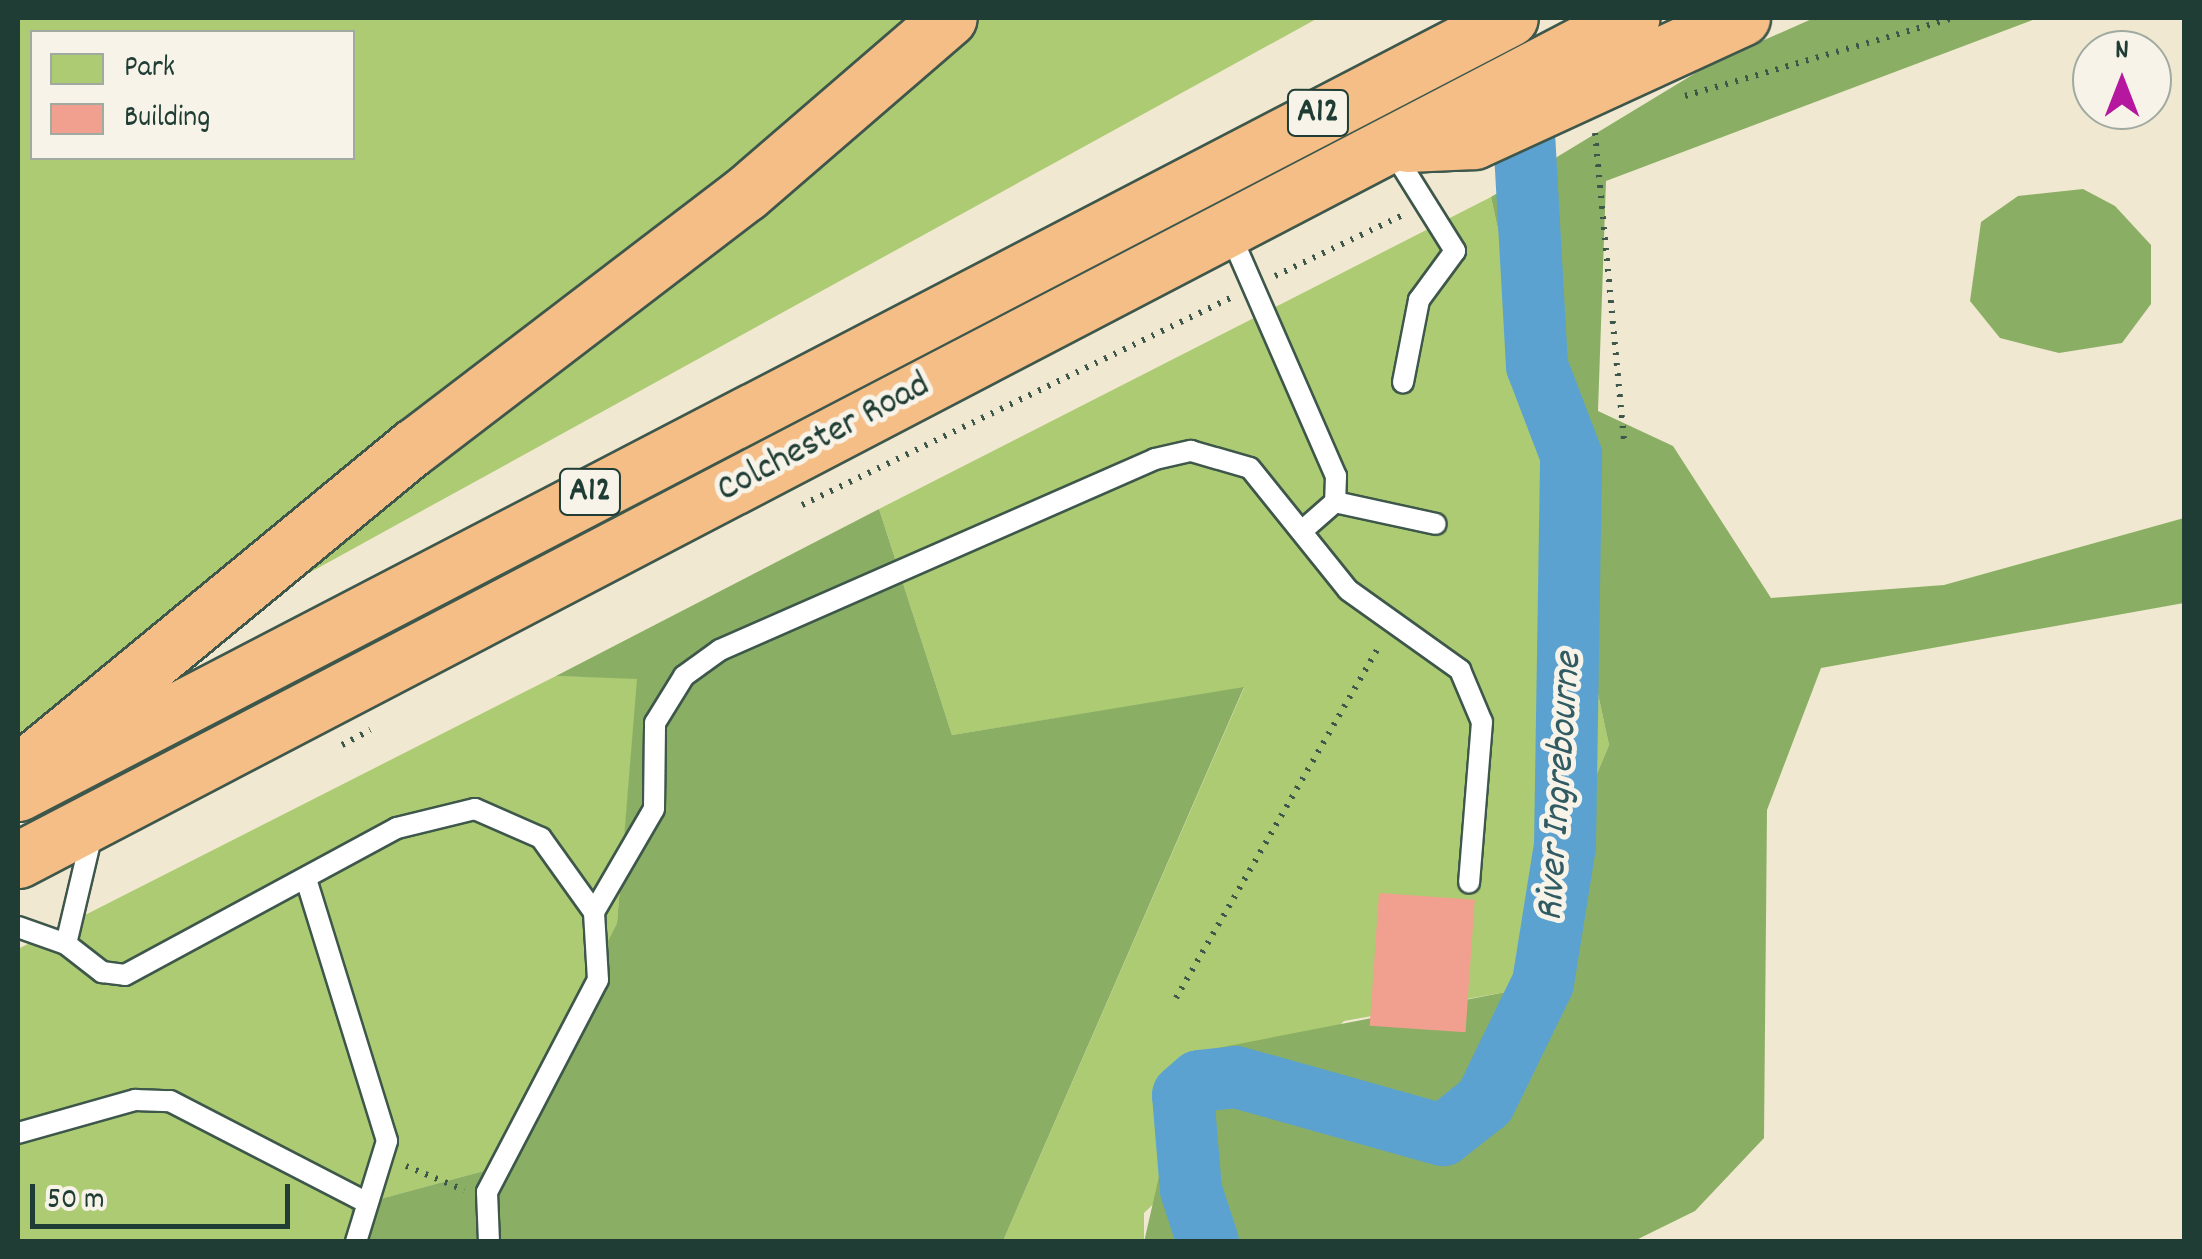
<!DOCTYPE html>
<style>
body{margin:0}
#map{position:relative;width:2202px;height:1259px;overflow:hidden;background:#f0e8d0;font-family:Dekko,sans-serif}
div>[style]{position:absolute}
.green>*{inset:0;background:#adcb72}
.forest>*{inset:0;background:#8aaf64}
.river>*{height:62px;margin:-31px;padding:0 31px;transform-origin:31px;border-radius:31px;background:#5ba2d1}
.building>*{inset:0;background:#f1a08f;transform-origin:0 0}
.path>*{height:6px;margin-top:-3px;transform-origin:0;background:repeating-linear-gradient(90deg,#3e574b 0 2.5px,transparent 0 10.5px)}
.roads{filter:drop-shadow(2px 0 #3e574b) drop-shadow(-2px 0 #3e574b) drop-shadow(0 2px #3e574b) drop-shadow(0 -2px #3e574b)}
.lane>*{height:20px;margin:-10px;padding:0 10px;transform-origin:10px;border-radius:10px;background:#fff}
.highway>*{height:55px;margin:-27.5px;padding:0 27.5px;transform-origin:27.5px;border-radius:27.5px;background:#f6be87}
span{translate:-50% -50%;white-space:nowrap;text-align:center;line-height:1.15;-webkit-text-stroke:10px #f7f3e8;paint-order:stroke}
.shield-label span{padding:2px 8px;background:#f7f3e8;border:2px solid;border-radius:8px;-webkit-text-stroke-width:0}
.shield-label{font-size:35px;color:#1f3d34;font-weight:700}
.street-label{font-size:38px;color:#1f3d34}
.water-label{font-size:40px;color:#315b63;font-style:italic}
.frame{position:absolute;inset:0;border:20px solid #1f3d34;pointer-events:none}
.legend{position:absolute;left:30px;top:30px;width:325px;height:130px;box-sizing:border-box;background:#f7f3e8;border:2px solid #a1aaa0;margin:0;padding:12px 18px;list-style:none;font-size:30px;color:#1f3d34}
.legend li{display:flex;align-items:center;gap:20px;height:50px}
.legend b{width:50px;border:2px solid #a1aaa0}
.north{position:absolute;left:2072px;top:30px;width:100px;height:100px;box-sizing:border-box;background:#f7f3e8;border:2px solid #a1aaa0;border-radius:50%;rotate:0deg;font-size:28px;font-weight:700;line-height:40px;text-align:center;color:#1f3d34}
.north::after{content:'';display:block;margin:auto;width:35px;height:45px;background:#b5179e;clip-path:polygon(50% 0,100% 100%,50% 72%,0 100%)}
.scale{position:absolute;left:30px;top:1184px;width:260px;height:45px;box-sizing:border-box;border:5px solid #1f3d34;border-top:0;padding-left:12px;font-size:30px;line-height:35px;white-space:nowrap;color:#1f3d34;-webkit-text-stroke:8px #f7f3e8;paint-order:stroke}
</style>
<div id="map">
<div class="green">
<div style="clip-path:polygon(evenodd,18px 18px,1318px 18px,18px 733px,18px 18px,32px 32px,352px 32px,352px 158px,32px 158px,32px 32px)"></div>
<div style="clip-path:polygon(1491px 197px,1609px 745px,1506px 992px,1344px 1021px,1144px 1213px,1144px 1241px,1003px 1241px,1244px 688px,952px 735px,879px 509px)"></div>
<div style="clip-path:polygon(556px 676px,638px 678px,617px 923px,491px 1169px,352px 1207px,355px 1241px,18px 1242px,18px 949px)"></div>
</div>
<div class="forest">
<div style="clip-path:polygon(1814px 18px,2038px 18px,1606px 181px,1598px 411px,1673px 446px,1771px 598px,1944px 585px,2184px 518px,2184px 603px,1821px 668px,1767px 810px,1764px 1138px,1695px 1211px,1634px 1241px,1144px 1242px,1187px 1054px,1506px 992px,1609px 745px,1491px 197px,1712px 63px)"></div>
<div style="clip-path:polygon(2083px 189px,2115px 206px,2151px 245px,2151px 304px,2122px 343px,2059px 353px,2000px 338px,1970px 301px,1981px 222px,2018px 196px)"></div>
<div style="clip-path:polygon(879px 509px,952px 735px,1244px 687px,1003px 1241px,355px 1241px,351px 1207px,491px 1169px,617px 923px,637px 679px,556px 676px)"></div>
</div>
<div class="river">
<div style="left:1208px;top:1242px;width:55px;rotate:-108.1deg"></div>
<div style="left:1191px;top:1190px;width:95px;rotate:-94.8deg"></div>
<div style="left:1183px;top:1095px;width:21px;rotate:-41deg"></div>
<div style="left:1199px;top:1081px;width:37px;rotate:-6deg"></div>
<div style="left:1236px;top:1077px;width:215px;rotate:15.7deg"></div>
<div style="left:1443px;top:1135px;width:53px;rotate:-38.2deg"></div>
<div style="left:1485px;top:1102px;width:132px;rotate:-64deg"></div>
<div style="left:1543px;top:983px;width:139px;rotate:-80.9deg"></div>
<div style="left:1565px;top:846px;width:391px;rotate:-89.1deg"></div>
<div style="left:1571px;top:455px;width:95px;rotate:-110.9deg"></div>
<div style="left:1537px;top:366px;width:301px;rotate:-93.2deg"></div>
</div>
<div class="building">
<div style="left:1379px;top:893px;width:96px;height:133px;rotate:4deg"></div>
</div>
<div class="path">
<div style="left:1685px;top:96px;width:279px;rotate:-16.2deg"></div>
<div style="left:1595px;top:133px;width:308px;rotate:84.6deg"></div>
<div style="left:1275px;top:276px;width:142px;rotate:-25.5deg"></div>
<div style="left:802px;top:505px;width:478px;rotate:-25.8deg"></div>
<div style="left:342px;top:745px;width:32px;rotate:-28deg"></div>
<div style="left:1176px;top:998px;width:409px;rotate:-60deg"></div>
<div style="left:406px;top:1166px;width:63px;rotate:22.5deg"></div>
</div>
<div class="roads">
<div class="lane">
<div style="left:1392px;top:150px;width:119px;rotate:58deg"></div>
<div style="left:1455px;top:251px;width:61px;rotate:126.3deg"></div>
<div style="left:1419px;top:300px;width:84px;rotate:101deg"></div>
<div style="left:1228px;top:229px;width:270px;rotate:66.4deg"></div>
<div style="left:1336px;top:476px;width:26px;rotate:92deg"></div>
<div style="left:1335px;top:502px;width:44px;rotate:138.7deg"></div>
<div style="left:1335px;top:502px;width:103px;rotate:12.3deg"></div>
<div style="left:306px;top:879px;width:274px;rotate:72.8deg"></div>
<div style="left:387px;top:1141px;width:106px;rotate:107.1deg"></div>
<div style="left:18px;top:927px;width:51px;rotate:19.5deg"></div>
<div style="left:66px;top:944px;width:46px;rotate:37.9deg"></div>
<div style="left:102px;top:972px;width:23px;rotate:7deg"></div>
<div style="left:125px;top:975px;width:309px;rotate:-28.4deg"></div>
<div style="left:397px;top:828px;width:80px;rotate:-13.7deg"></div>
<div style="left:475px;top:809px;width:72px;rotate:23.7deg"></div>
<div style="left:541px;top:838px;width:91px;rotate:54.4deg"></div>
<div style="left:66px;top:944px;width:113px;rotate:-76.7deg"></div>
<div style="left:18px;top:1133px;width:122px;rotate:-15.8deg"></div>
<div style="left:135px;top:1100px;width:35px;rotate:2deg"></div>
<div style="left:170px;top:1101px;width:216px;rotate:27.3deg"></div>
<div style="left:489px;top:1242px;width:50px;rotate:-92.3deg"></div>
<div style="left:487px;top:1192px;width:239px;rotate:-62.4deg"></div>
<div style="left:598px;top:980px;width:68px;rotate:-93.4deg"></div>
<div style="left:594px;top:912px;width:119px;rotate:-59.8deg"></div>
<div style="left:654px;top:809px;width:86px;rotate:-89.3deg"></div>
<div style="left:655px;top:723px;width:55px;rotate:-58.3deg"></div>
<div style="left:684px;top:676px;width:44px;rotate:-35.8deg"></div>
<div style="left:720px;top:650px;width:475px;rotate:-23.7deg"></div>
<div style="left:1155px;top:459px;width:37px;rotate:-13deg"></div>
<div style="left:1191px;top:451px;width:61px;rotate:16.1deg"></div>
<div style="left:1250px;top:468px;width:156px;rotate:51.2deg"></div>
<div style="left:1348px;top:590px;width:138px;rotate:35.5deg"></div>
<div style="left:1460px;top:670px;width:56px;rotate:67.1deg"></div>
<div style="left:1482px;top:722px;width:161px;rotate:94.6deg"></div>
</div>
<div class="highway">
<div style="left:1407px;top:144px;width:67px;rotate:-2.6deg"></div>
<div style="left:1474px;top:141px;width:295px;rotate:-24.7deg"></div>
<div style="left:31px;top:762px;width:497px;rotate:-39.5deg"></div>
<div style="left:415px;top:446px;width:415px;rotate:-37.4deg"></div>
<div style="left:745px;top:194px;width:269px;rotate:-40.8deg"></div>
<div style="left:18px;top:793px;width:1681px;rotate:-27.45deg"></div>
<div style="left:18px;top:860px;width:1820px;rotate:-27.56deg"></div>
</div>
</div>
<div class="shield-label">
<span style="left:1318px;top:113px">A12</span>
<span style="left:590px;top:492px">A12</span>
</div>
<div class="street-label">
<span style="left:824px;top:439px;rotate:-28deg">Colchester Road</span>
</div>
<div class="water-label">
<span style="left:1562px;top:787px;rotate:-86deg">River Ingrebourne</span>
</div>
<div class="frame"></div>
<ul class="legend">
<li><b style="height:28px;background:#adcb72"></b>Park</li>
<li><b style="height:28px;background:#f1a08f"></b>Building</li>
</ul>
<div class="north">N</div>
<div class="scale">50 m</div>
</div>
